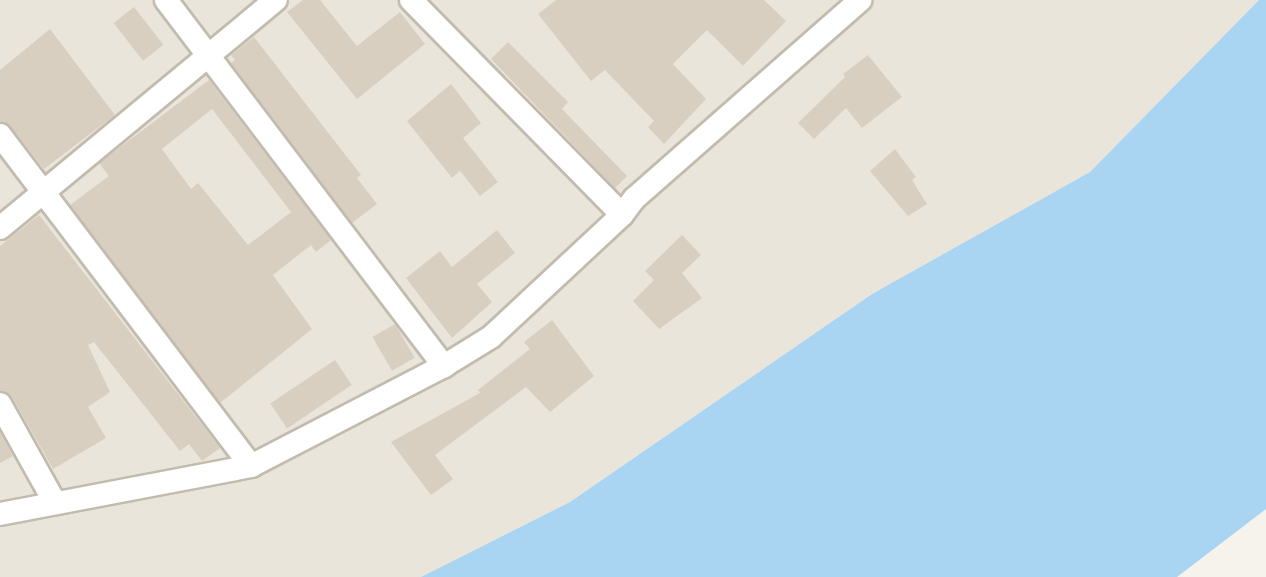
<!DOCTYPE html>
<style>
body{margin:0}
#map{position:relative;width:1266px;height:577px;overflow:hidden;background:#f6f3ec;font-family:Cabin,sans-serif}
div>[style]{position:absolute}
.residential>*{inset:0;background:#eae5da}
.water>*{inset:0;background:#a9d4f2}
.building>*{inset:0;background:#d8cfc1;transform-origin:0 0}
.roads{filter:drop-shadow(2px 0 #c2bbae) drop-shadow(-2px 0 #c2bbae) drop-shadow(0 2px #c2bbae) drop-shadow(0 -2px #c2bbae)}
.minor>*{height:22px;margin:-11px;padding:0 11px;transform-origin:11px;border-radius:11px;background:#fff}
span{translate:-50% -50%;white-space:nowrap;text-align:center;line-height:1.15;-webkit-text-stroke:4.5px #fff;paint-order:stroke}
</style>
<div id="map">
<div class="residential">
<div style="clip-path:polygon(0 0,1259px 0,1090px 172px,872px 294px,570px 502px,421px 577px,0 577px)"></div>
</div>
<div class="water">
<div style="clip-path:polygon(1259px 0,1266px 0,1266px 509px,1177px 577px,421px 577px,570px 502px,872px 294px,1090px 172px)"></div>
</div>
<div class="building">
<div style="clip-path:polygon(303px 0,320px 0,357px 46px,400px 12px,425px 44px,357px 99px,287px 12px)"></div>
<div style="clip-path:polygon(556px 0,764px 0,786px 21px,743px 66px,707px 30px,673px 64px,706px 99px,664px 144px,648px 127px,654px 121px,605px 70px,591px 81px,538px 14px)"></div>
<div style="left:134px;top:7px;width:48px;height:26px;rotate:52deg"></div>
<div style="clip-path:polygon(50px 29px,115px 115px,44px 169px,11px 127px,0 122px,0 70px)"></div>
<div style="clip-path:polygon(254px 37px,361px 175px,357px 178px,377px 204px,352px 223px,231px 63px,235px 60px,231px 55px)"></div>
<div style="clip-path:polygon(508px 42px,568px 102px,562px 109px,627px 176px,615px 188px,491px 59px)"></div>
<div style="clip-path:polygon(868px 55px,902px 97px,862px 128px,846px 108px,814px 139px,798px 123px,845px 77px,843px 74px)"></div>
<div style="clip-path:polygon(evenodd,209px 80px,331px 240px,316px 252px,311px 245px,273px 275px,312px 329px,220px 403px,70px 205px,109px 176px,99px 163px,209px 80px,212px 109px,291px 212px,248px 245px,198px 183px,191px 189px,162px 149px,212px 109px)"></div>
<div style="clip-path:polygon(451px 84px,481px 123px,463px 138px,498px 182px,480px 196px,460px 171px,452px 178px,407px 121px)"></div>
<div style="clip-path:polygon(895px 149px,916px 177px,912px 180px,927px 204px,908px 216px,870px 171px)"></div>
<div style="clip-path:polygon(39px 215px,220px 448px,202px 461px,189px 444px,180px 451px,94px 342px,88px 345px,110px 392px,88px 407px,106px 438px,53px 469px,12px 397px,0 391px,0 246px)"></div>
<div style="clip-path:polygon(497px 230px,515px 253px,477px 284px,492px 302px,452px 338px,406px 278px,440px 251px,452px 267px)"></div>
<div style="clip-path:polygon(682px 235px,701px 255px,682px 273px,702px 298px,659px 329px,633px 301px,654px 280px,645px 271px)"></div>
<div style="clip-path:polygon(552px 320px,594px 376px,550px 412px,526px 387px,435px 455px,453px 479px,431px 495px,391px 442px,480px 393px,478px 390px,530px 349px,524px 342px)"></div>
<div style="left:395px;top:324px;width:39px;height:26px;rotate:60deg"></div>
<div style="left:335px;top:360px;width:30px;height:78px;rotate:56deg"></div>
<div style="clip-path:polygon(0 432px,13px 456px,0 463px)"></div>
</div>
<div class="roads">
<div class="minor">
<div style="left:166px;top:0;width:460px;rotate:52.8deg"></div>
<div style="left:411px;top:0;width:301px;rotate:45.5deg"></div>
<div style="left:0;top:135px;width:415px;rotate:52.8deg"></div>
<div style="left:0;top:228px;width:358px;rotate:-39.6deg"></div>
<div style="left:0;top:404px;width:113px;rotate:60.9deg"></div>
<div style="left:0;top:514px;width:256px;rotate:-10.8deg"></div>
<div style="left:251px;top:466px;width:217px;rotate:-27.4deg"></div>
<div style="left:444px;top:366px;width:55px;rotate:-31.7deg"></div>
<div style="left:491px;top:337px;width:179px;rotate:-43deg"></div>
<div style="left:622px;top:215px;width:21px;rotate:-53deg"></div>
<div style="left:635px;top:198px;width:300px;rotate:-41.3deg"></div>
</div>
</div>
</div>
